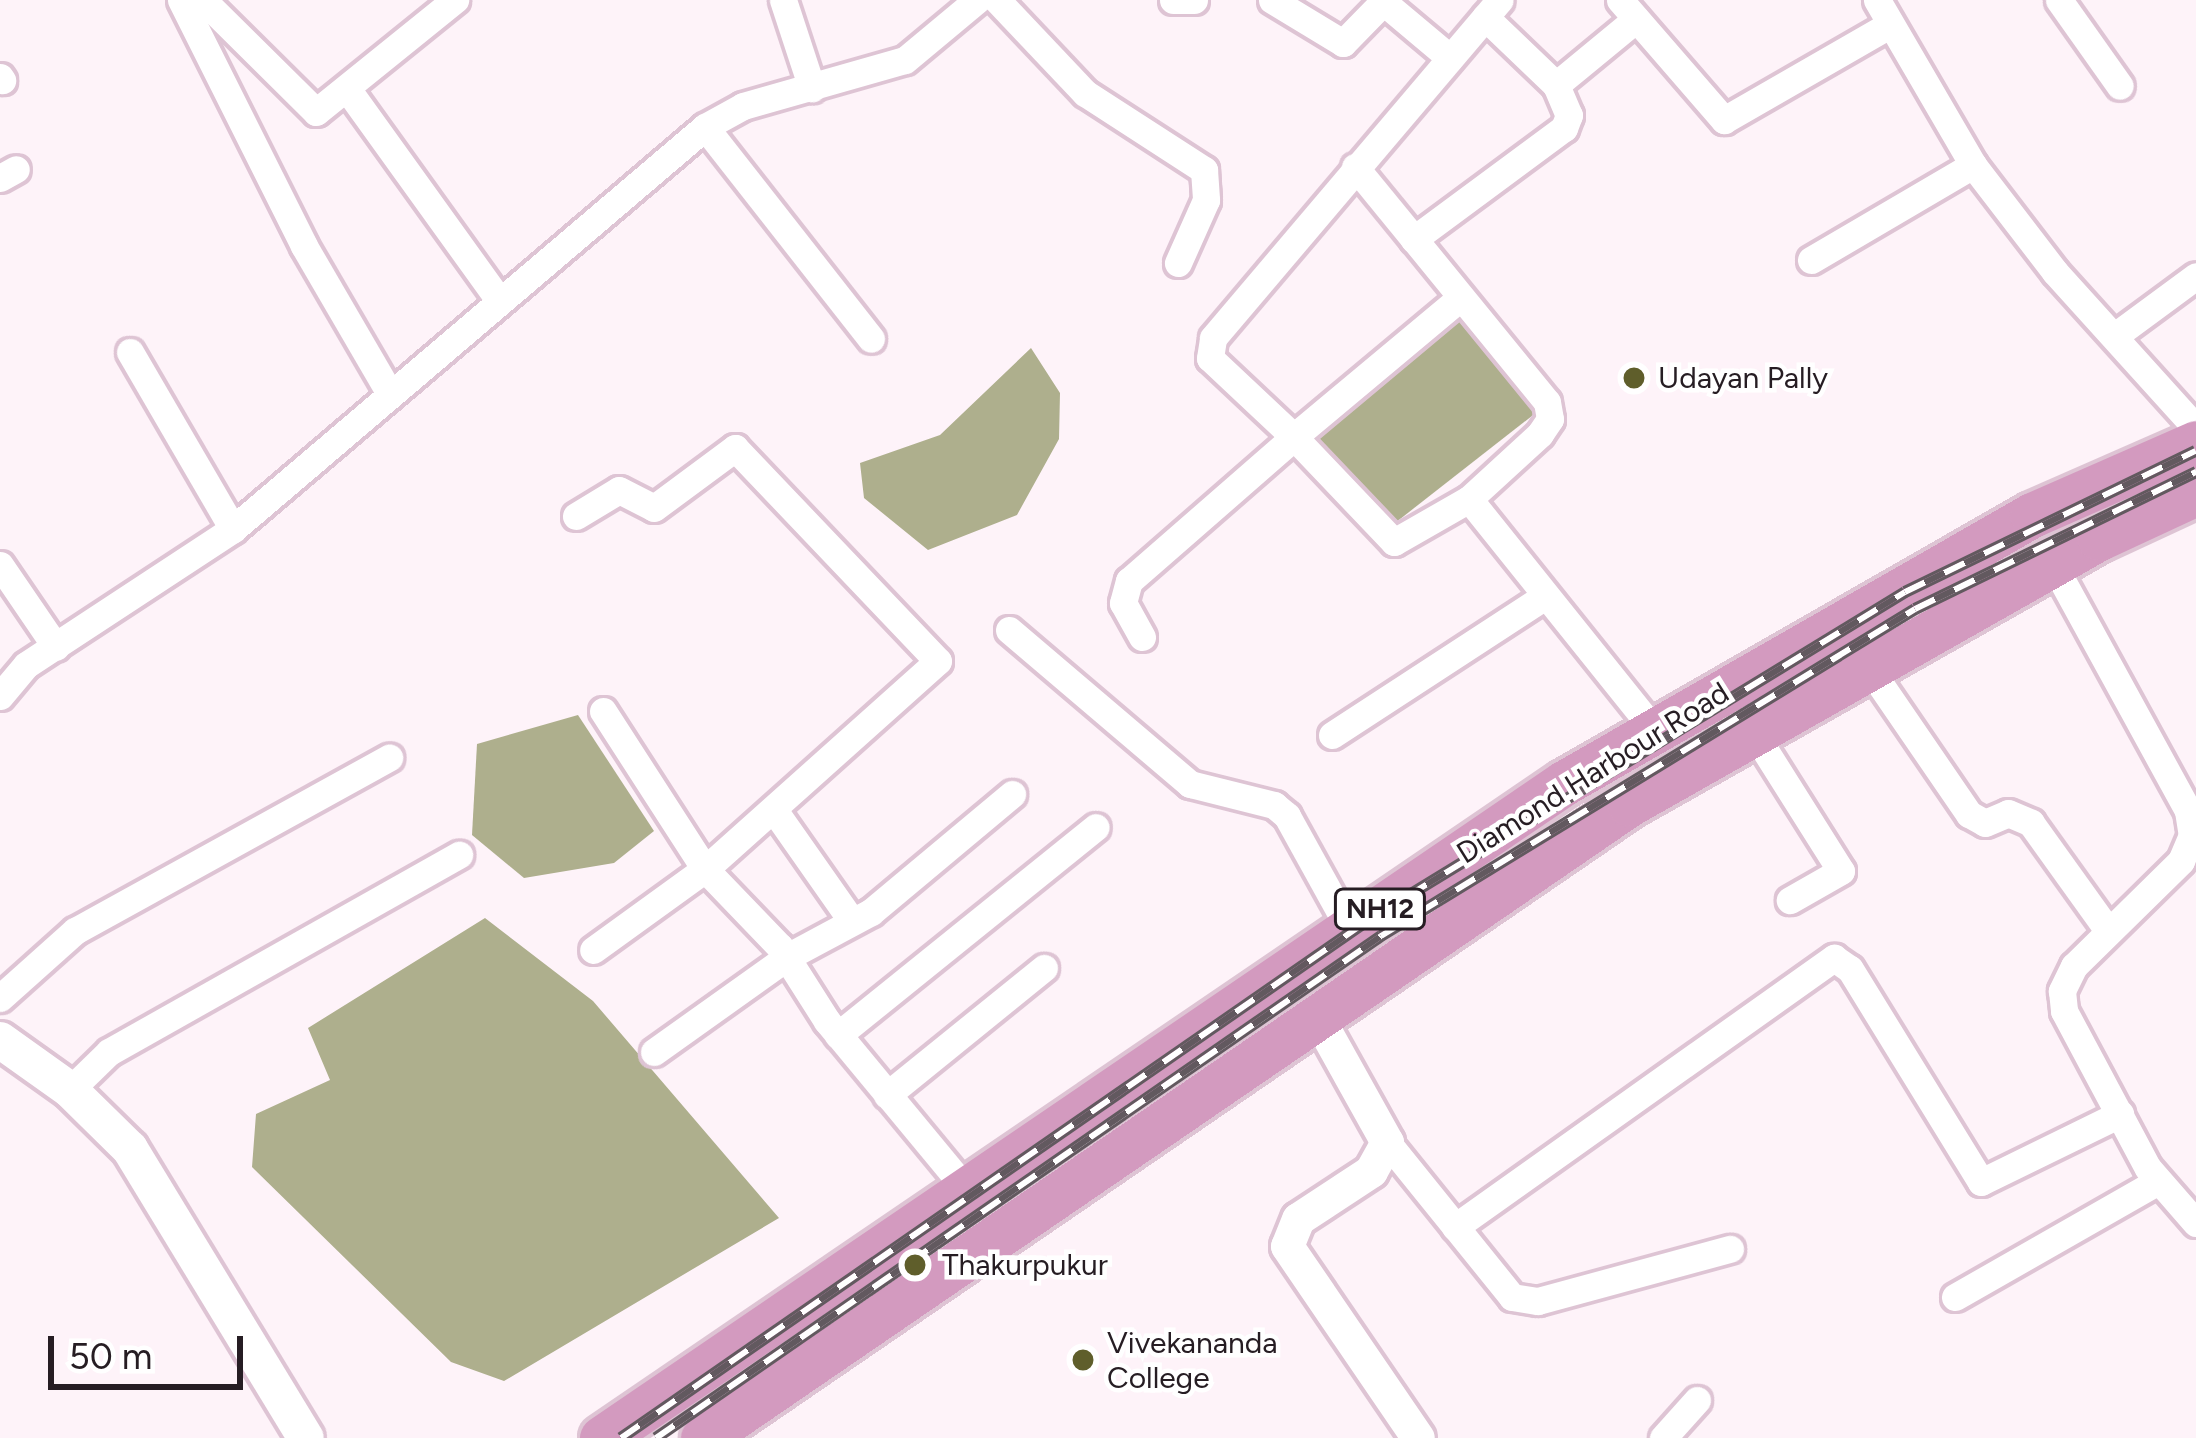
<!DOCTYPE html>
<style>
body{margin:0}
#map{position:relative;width:2196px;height:1438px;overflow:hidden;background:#fef3f9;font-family:Figtree,sans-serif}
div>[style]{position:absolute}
.water>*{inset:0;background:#aeaf8d;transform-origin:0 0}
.roads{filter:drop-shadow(3px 0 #dec4d4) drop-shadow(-3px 0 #dec4d4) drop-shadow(0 3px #dec4d4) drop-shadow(0 -3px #dec4d4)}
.minor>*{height:27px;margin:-13.5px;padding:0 13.5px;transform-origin:13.5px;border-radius:13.5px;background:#fff}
.tertiary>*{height:33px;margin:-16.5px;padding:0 16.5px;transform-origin:16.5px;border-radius:16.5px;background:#fff}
.secondary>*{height:36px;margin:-18px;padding:0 18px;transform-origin:18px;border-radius:18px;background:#fff}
.trunk>*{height:45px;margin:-22.5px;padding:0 22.5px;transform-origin:22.5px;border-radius:22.5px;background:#d39abf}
.rail>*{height:12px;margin-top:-6px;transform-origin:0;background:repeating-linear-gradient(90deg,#fff 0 22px,#62595f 0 44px);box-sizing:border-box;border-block:3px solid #62595f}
.dots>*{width:33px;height:33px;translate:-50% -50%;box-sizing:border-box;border:6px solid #fff;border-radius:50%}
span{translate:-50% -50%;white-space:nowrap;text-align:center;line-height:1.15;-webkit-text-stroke:9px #fff;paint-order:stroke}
.shield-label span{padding:3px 9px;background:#fff;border:3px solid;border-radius:9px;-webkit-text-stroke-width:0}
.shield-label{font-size:27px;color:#261d23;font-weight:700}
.poi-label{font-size:30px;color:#261d23}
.left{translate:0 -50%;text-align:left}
.street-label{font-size:30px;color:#261d23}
.scale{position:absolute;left:48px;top:1336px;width:195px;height:54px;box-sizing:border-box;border:6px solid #261d23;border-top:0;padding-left:15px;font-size:36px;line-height:42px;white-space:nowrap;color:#261d23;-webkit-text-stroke:9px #fff;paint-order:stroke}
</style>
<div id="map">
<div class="water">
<div style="left:1465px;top:316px;width:120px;height:191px;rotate:52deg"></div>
<div style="clip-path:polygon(1031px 348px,1060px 393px,1059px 439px,1017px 515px,928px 550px,864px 498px,860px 463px,940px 435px)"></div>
<div style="clip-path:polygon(578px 715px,654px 831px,614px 863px,524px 878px,472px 835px,477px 744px)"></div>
<div style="clip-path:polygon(485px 918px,593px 1001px,779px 1218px,504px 1381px,451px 1362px,252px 1167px,256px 1114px,330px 1080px,308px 1028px)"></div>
</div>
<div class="roads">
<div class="minor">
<div style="left:181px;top:0;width:275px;rotate:63.4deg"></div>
<div style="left:304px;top:246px;width:169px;rotate:59.8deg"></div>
<div style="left:203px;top:0;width:159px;rotate:44.7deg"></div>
<div style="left:316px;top:112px;width:179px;rotate:-38.9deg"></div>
<div style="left:783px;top:0;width:93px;rotate:71.8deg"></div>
<div style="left:997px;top:0;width:128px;rotate:46.6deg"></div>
<div style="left:1085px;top:93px;width:142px;rotate:32.9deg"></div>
<div style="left:1204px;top:170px;width:30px;rotate:86deg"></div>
<div style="left:1206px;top:200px;width:69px;rotate:114deg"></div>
<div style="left:1173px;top:0;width:21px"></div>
<div style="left:1272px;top:0;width:83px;rotate:31.2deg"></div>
<div style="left:1343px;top:43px;width:57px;rotate:-45.7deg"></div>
<div style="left:1381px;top:0;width:90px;rotate:40deg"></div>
<div style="left:1620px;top:0;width:159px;rotate:49.1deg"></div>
<div style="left:1724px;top:120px;width:190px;rotate:-29.9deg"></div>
<div style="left:1877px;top:0;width:191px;rotate:59.8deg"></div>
<div style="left:1973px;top:165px;width:135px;rotate:52.5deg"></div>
<div style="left:2055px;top:272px;width:210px;rotate:47.9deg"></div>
<div style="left:2059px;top:0;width:105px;rotate:54.7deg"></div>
<div style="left:1485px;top:17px;width:98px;rotate:43.8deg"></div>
<div style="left:1636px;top:19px;width:104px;rotate:140.5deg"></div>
<div style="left:1556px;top:85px;width:33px;rotate:67deg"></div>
<div style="left:1569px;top:115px;width:14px;rotate:111deg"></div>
<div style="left:1564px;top:128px;width:187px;rotate:143.5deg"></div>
<div style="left:1414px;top:239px;width:210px;rotate:50.8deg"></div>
<div style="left:1547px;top:402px;width:17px;rotate:80deg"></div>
<div style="left:1550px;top:419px;width:18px;rotate:124deg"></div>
<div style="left:1540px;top:434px;width:96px;rotate:137.5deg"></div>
<div style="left:1469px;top:499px;width:297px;rotate:51.3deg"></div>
<div style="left:0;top:77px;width:4px;rotate:56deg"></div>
<div style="left:348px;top:90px;width:257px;rotate:54.3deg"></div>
<div style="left:705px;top:127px;width:269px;rotate:51.9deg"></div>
<div style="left:1355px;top:167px;width:93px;rotate:50.7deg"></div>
<div style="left:0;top:178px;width:18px;rotate:-29deg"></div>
<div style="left:1811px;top:260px;width:188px;rotate:-30.4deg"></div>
<div style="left:1460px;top:298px;width:217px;rotate:140.1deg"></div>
<div style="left:1294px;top:437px;width:145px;rotate:46.4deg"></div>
<div style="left:1394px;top:542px;width:86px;rotate:-29.8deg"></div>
<div style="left:2116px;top:335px;width:99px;rotate:-36.4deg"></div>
<div style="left:130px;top:352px;width:205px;rotate:59.8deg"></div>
<div style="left:576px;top:516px;width:50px;rotate:-31.2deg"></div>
<div style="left:619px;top:490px;width:39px;rotate:27deg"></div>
<div style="left:654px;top:508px;width:101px;rotate:-36.5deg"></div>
<div style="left:735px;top:448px;width:294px;rotate:46.4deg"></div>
<div style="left:938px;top:661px;width:312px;rotate:138.2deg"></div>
<div style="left:705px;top:869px;width:138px;rotate:144.1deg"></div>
<div style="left:2053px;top:564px;width:281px;rotate:61.3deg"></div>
<div style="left:2188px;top:811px;width:24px;rotate:81deg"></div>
<div style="left:2192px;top:835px;width:28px;rotate:113deg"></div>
<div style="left:2181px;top:861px;width:150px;rotate:135.5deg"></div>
<div style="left:2074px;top:966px;width:28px;rotate:116deg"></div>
<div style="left:2062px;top:991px;width:20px;rotate:84deg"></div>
<div style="left:2064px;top:1011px;width:178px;rotate:61.9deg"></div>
<div style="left:2148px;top:1168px;width:73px;rotate:48.9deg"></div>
<div style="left:0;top:565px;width:99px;rotate:55.7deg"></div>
<div style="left:1009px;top:630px;width:238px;rotate:40.4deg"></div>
<div style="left:1190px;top:784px;width:87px;rotate:14deg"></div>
<div style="left:1274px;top:805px;width:17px;rotate:40deg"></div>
<div style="left:1287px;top:816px;width:130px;rotate:61.1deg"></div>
<div style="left:1142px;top:637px;width:39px;rotate:-119deg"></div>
<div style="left:1123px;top:603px;width:23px;rotate:-75deg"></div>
<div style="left:1129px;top:581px;width:219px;rotate:-41.1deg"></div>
<div style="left:1294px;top:437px;width:115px;rotate:-136.8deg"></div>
<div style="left:1210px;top:358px;width:20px;rotate:-81deg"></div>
<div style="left:1213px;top:338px;width:443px;rotate:-49.7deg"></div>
<div style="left:1869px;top:668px;width:177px;rotate:55.6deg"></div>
<div style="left:1969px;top:814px;width:18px;rotate:29deg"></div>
<div style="left:1985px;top:823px;width:25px;rotate:-23deg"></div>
<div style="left:2008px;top:813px;width:25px;rotate:23deg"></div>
<div style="left:2031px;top:823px;width:130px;rotate:54.4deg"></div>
<div style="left:0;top:696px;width:40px;rotate:-50deg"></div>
<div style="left:26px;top:665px;width:248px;rotate:-33.3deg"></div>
<div style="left:233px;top:529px;width:620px;rotate:-40.42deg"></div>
<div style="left:705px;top:127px;width:43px;rotate:-28.9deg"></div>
<div style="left:743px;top:106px;width:168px;rotate:-15.9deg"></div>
<div style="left:905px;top:60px;width:94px;rotate:-39.8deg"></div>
<div style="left:603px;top:711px;width:188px;rotate:57.2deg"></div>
<div style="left:705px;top:869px;width:108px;rotate:46.1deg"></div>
<div style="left:780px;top:947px;width:88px;rotate:57.6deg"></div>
<div style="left:827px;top:1021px;width:219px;rotate:50.4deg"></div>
<div style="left:1754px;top:733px;width:163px;rotate:57.8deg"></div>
<div style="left:1841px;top:871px;width:59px;rotate:150.4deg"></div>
<div style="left:1332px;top:735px;width:249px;rotate:-33.1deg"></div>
<div style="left:774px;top:810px;width:131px;rotate:55deg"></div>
<div style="left:0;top:998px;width:101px;rotate:-41.8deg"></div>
<div style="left:75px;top:931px;width:359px;rotate:-28.9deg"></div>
<div style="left:838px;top:1035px;width:331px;rotate:-38.9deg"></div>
<div style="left:654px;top:1052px;width:163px;rotate:-35.5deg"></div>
<div style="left:787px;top:957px;width:95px;rotate:-28.2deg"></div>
<div style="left:871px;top:912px;width:184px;rotate:-39.9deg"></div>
<div style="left:70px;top:1090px;width:54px;rotate:-44.3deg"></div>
<div style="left:109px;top:1052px;width:402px;rotate:-29.4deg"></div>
<div style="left:887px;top:1095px;width:202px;rotate:-39deg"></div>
<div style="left:1387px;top:1142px;width:199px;rotate:51.1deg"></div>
<div style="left:1512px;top:1297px;width:26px;rotate:9deg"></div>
<div style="left:1538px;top:1301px;width:199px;rotate:-15.2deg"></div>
<div style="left:1455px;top:1227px;width:465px;rotate:-35.4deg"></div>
<div style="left:1834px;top:958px;width:19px;rotate:35deg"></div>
<div style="left:1850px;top:969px;width:250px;rotate:58.4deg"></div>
<div style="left:1981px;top:1182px;width:155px;rotate:-26.1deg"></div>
<div style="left:1955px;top:1297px;width:234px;rotate:-29.7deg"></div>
<div style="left:1663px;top:1438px;width:51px;rotate:-48.2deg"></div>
</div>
<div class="tertiary">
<div style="left:1319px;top:1020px;width:140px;rotate:60.9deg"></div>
<div style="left:1387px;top:1142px;width:33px;rotate:119deg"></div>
<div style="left:1371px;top:1171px;width:87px;rotate:146.7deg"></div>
<div style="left:1298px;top:1219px;width:29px;rotate:112deg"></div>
<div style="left:1287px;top:1246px;width:232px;rotate:55.7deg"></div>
</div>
<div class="secondary">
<div style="left:0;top:1040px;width:86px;rotate:35.5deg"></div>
<div style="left:70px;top:1090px;width:84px;rotate:44.5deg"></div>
<div style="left:130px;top:1149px;width:338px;rotate:58.7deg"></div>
</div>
<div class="trunk">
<div style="left:602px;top:1438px;width:1164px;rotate:-34.25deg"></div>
<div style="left:1564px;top:783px;width:539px;rotate:-29.8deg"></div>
<div style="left:2032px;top:515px;width:179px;rotate:-23.7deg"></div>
<div style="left:703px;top:1438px;width:1122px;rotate:-34.4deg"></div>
<div style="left:1629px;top:804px;width:540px;rotate:-29.51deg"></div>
<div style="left:2099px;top:538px;width:107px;rotate:-24.9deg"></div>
</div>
</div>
<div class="rail">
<div style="left:621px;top:1438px;width:911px;rotate:-34.72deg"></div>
<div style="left:1370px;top:919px;width:627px;rotate:-31.43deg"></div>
<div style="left:1905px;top:592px;width:323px;rotate:-25.9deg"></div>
<div style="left:656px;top:1438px;width:882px;rotate:-34.7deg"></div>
<div style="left:1381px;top:936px;width:626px;rotate:-31.48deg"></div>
<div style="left:1915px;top:609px;width:313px;rotate:-26deg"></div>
</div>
<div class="dots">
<div style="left:1634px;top:378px;background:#5f5e2b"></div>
<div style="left:915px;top:1265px;background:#5f5e2b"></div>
<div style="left:1083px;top:1360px;background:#5f5e2b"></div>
</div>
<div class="shield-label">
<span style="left:1380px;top:909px">NH12</span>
</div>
<div class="poi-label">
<span class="left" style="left:1658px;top:378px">Udayan Pally</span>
<span class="left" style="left:942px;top:1265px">Thakurpukur</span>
<span class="left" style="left:1107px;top:1360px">Vivekananda<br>College</span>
</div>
<div class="street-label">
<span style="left:1593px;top:773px;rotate:-32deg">Diamond Harbour Road</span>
</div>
<div class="scale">50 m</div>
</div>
